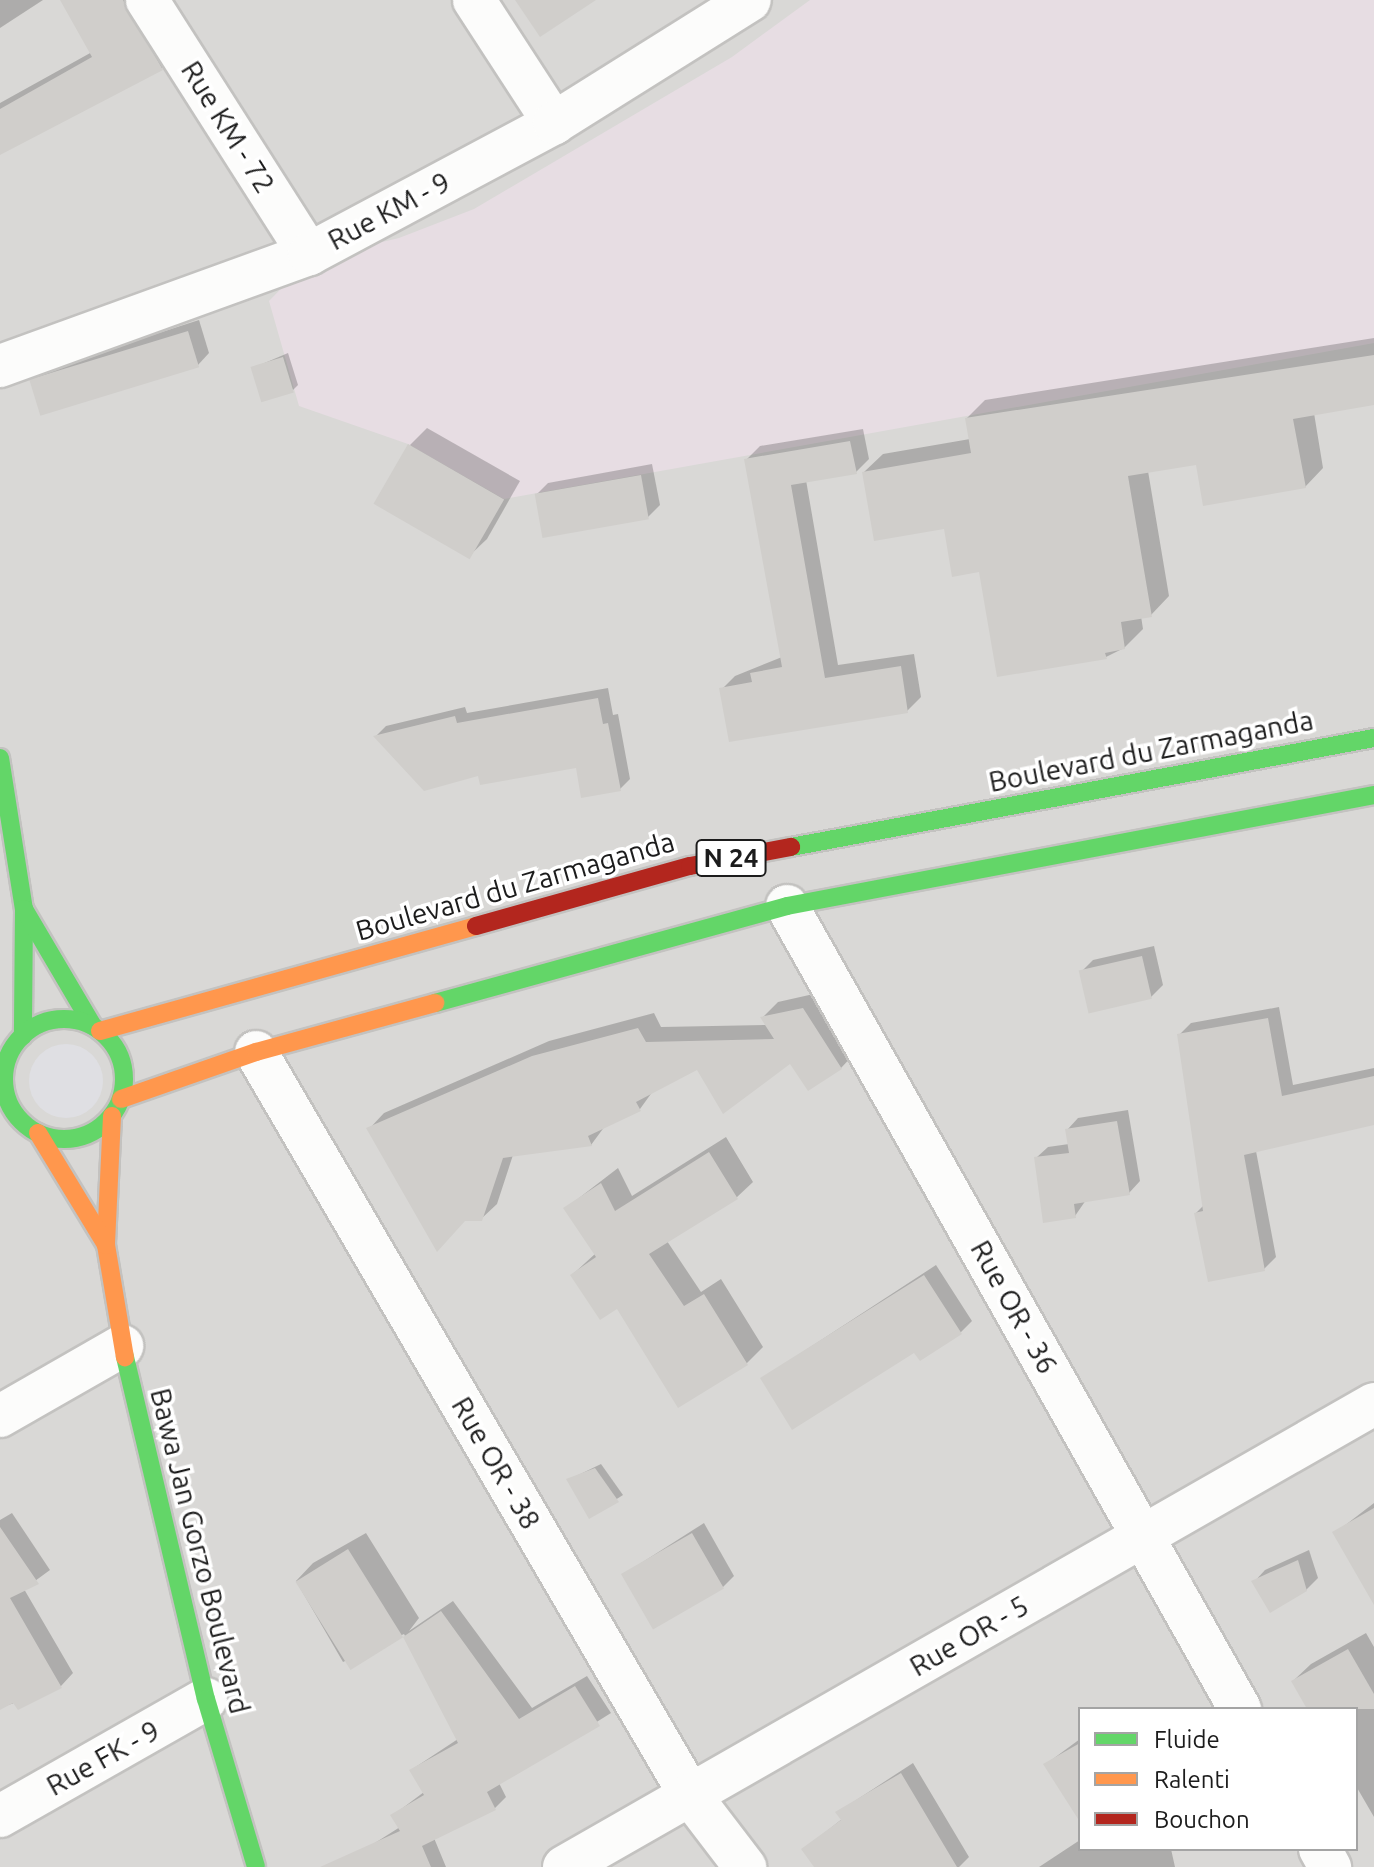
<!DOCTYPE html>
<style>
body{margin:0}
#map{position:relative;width:1374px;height:1867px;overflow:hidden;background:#eae8e4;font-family:Ubuntu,sans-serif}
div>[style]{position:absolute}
.residential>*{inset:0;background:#d9d8d6}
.industrial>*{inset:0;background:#e7dde3}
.plaza>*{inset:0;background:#dfdfe3}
.round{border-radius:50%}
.shadow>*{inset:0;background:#0003}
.building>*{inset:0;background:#d0cecb;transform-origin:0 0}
.roads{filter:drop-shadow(2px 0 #c3c2c0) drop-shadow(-2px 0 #c3c2c0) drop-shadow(0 2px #c3c2c0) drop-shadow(0 -2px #c3c2c0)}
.street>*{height:42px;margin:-21px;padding:0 21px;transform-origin:21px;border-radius:21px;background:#fcfcfb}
.fast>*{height:18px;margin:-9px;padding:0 9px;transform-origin:9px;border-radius:9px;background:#63d668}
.fast>.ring{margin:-9px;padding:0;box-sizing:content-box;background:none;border:18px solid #63d668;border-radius:50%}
.slow>*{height:18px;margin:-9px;padding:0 9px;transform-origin:9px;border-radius:9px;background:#ff974d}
.jam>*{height:18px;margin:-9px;padding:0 9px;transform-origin:9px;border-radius:9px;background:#b3261e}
span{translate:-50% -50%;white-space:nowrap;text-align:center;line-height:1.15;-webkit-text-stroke:7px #fff;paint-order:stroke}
.shield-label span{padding:2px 6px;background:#fff;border:2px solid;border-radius:6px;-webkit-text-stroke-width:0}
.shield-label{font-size:26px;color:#1c1c1c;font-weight:700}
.street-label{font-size:28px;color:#1c1c1c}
.legend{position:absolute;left:1078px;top:1707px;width:280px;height:144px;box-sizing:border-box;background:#fff;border:2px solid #a4a4a4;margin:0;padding:10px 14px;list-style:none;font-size:24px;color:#1c1c1c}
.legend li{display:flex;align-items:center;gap:16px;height:40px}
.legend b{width:40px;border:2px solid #a4a4a4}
</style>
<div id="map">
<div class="residential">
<div style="clip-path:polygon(evenodd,0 0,1374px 0,1374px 1867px,0 1867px,0 0,1080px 1709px,1356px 1709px,1356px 1849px,1080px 1849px,1080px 1709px)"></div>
</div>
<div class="industrial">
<div style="clip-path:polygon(810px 0,1374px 0,1374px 343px,504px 499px,408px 444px,299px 406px,269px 301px,310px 259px,399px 238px,474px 209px,732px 57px)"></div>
</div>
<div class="plaza">
<div class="round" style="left:29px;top:1044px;width:74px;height:74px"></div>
</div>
<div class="shadow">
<div style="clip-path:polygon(0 0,43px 0,0 28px)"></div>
<div style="clip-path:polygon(63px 0,146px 0,179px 51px,162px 68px,0 153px,0 103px,92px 52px)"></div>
<div style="clip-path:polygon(199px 320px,209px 353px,198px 365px,32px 381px,44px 370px)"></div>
<div style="clip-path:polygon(1374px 338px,1374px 403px,1314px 413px,1323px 468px,1305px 487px,1198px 462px,1148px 471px,1169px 596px,1151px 615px,1141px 616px,1143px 629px,1124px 648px,1106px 657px,981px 570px,946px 526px,864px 472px,883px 454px,970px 439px,967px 418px,985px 400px)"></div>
<div style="clip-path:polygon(288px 353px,298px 385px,293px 390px,253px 368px)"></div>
<div style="clip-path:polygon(427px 428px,520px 481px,487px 539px,469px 556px,410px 445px)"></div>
<div style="clip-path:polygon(863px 429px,869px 459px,856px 472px,806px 480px,838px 665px,914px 654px,921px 697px,907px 711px,722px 689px,735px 676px,782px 657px,746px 460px,760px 446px)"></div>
<div style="clip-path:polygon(652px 464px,660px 505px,648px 517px,537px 494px,548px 483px)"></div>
<div style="clip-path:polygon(608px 688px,613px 715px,618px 714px,630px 779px,620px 789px,577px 766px,480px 774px,376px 736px,386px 726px,465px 707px,467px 713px)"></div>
<div style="clip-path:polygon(1154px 946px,1163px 985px,1151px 997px,1081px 972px,1093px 960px)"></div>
<div style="clip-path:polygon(818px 993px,856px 1052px,841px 1068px,790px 1061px,698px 1068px,653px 1091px,640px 1109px,605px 1126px,591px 1145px,513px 1155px,497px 1204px,481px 1219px,369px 1129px,384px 1113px,549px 1041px,654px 1013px,661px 1027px,768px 1025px,763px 1017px,778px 1002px)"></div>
<div style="clip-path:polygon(1279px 1007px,1293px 1085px,1374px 1068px,1374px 1124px,1256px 1151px,1276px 1257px,1264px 1269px,1196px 1213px,1204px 1205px,1179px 1035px,1191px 1023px)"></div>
<div style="clip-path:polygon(1128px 1110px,1140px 1181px,1129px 1193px,1086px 1200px,1075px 1216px,1036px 1158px,1048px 1147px,1069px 1144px,1067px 1130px,1078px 1118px)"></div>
<div style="clip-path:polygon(726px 1137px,753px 1182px,736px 1198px,667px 1241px,701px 1292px,721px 1279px,763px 1347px,747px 1363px,679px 1405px,618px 1306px,572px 1275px,596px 1253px,566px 1208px,618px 1168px,632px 1196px)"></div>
<div style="clip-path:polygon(936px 1265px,972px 1321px,961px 1332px,920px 1359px,915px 1351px,763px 1378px)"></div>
<div style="clip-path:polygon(601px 1464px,623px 1495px,590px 1516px,568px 1480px)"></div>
<div style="clip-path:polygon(1374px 1503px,1374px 1588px,1335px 1533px)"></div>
<div style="clip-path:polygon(12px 1513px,50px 1570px,24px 1589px,73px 1673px,61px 1686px,0 1708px,0 1520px)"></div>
<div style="clip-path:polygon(704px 1523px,734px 1576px,722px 1588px,624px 1574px)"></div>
<div style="clip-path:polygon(366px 1533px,419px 1618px,409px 1631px,453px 1601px,532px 1708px,587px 1676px,611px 1713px,499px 1783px,506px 1797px,495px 1808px,434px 1838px,446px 1867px,375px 1867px,367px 1848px,400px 1827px,392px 1816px,424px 1792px,411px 1770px,458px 1739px,404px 1634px,343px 1662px,296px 1581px,313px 1563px)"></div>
<div style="clip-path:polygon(1309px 1550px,1318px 1578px,1306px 1590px,1254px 1582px,1265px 1570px)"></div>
<div style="clip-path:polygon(1366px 1633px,1374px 1647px,1374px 1817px,1356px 1786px,1356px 1709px,1310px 1709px,1293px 1681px,1311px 1664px)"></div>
<div style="clip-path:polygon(1080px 1739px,1080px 1818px,1046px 1764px)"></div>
<div style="clip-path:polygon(913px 1763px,969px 1857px,959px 1867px,817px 1867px,804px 1849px,842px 1819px,838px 1812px)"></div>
<div style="clip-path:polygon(1080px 1840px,1080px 1849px,1171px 1849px,1175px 1867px,1039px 1867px)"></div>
</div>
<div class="building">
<div style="clip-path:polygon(60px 0,123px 0,163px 70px,0 155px,0 109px,92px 57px)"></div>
<div style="clip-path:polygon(515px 0,596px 0,540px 37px)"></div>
<div style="left:188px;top:331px;width:38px;height:166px;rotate:73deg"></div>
<div style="clip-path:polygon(1374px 355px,1374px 405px,1293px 419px,1306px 488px,1203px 506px,1196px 465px,1128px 476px,1152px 617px,1121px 622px,1125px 649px,1105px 653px,1107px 659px,997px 677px,979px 572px,952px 577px,944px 529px,874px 541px,862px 472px,971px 453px,965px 418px)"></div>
<div style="left:283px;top:357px;width:37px;height:34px;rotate:73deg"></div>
<div style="clip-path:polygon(850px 441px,857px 474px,791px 485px,825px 678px,901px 666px,908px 713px,729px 742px,719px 688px,752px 682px,750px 673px,782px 667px,744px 459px)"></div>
<div style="left:408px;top:444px;width:111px;height:69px;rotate:30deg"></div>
<div style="left:641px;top:475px;width:45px;height:108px;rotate:80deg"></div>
<div style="clip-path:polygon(598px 698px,603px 724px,608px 723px,621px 791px,581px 798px,576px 768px,480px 785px,478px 776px,424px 791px,373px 736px,455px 716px,457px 723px)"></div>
<div style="left:1142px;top:956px;width:44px;height:65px;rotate:77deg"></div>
<div style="clip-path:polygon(803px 1008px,842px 1069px,808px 1091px,790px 1064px,723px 1114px,697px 1070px,636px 1102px,641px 1111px,588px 1136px,592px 1146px,503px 1158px,482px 1221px,465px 1221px,437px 1252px,366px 1128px,532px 1056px,638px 1028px,646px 1042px,774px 1039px,760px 1017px)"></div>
<div style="clip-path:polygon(1268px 1018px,1282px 1096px,1374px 1076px,1374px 1125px,1244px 1155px,1265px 1271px,1208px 1282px,1194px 1213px,1203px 1211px,1177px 1034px)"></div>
<div style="clip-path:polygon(1117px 1121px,1130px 1195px,1074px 1204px,1076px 1218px,1043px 1223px,1034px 1157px,1069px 1153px,1065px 1129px)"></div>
<div style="clip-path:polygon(709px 1152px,738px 1199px,649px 1254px,684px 1306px,704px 1294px,748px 1365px,678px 1408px,617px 1309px,600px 1320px,570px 1275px,596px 1257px,563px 1208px,601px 1183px,615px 1211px)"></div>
<div style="clip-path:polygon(924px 1275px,962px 1334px,920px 1361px,914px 1353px,792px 1430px,760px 1378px)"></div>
<div style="clip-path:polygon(595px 1468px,619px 1502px,589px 1519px,566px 1479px)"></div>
<div style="clip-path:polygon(1374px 1508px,1374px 1605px,1332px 1532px)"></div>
<div style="clip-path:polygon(0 1527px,39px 1584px,10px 1598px,62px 1688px,18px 1710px,13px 1703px,0 1710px)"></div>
<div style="left:692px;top:1533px;width:64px;height:82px;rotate:60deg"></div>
<div style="left:348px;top:1549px;width:104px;height:62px;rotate:58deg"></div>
<div style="clip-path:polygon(1298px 1560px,1307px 1591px,1270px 1613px,1251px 1581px)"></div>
<div style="clip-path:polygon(441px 1611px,519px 1719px,575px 1686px,600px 1726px,487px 1792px,496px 1810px,422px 1846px,431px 1867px,320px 1867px,400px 1831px,390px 1815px,424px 1795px,409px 1770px,458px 1743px,403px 1637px)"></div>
<div style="clip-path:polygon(1348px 1649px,1374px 1694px,1374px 1709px,1307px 1709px,1291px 1681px)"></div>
<div style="clip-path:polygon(1080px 1743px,1080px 1822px,1043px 1764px)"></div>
<div style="clip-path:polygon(901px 1773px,957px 1867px,814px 1867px,801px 1849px,841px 1820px,835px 1812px)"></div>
</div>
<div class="roads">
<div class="street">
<div style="left:147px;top:0;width:301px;rotate:57.5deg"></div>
<div style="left:474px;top:0;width:147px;rotate:57deg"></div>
<div style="left:0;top:366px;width:329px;rotate:-19.9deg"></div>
<div style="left:309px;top:254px;width:278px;rotate:-28.1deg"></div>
<div style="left:554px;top:123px;width:231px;rotate:-32.1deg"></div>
<div style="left:787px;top:906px;width:922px;rotate:60.57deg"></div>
<div style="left:256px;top:1052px;width:860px;rotate:59.71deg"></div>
<div style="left:690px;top:1795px;width:91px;rotate:52.6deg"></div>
<div style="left:0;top:1416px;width:141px;rotate:-29.8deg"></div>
<div style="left:0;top:1816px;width:237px;rotate:-29.6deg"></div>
<div style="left:1320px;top:1849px;width:21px;rotate:61deg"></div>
<div style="left:564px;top:1867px;width:933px;rotate:-29.75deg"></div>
</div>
<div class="fast">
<div style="left:0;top:758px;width:153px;rotate:81deg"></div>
<div style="left:24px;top:909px;width:127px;rotate:90.5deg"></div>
<div style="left:791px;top:847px;width:593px;rotate:-10.59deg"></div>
<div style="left:24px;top:909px;width:136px;rotate:59.5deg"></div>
<div style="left:435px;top:1003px;width:365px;rotate:-15.4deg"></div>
<div style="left:787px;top:906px;width:597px;rotate:-10.71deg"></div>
<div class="ring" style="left:4px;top:1019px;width:102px;height:102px"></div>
<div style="left:125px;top:1357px;width:351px;rotate:76.7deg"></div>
<div style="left:206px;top:1699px;width:175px;rotate:73.4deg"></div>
</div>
<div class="slow">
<div style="left:100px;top:1031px;width:390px;rotate:-15.6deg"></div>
<div style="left:121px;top:1099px;width:143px;rotate:-19.2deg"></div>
<div style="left:256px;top:1052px;width:186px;rotate:-15.3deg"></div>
<div style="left:112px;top:1116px;width:129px;rotate:92.7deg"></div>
<div style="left:106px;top:1245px;width:114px;rotate:80.4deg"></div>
<div style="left:38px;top:1133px;width:131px;rotate:58.7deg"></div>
</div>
<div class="jam">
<div style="left:476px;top:926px;width:222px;rotate:-15.7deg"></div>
<div style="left:690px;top:866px;width:103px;rotate:-10.7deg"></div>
</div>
</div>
<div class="shield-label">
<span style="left:731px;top:858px">N 24</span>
</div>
<div class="street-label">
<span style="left:228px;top:127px;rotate:58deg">Rue KM - 72</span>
<span style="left:389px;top:211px;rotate:-28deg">Rue KM - 9</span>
<span style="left:1151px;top:751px;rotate:-11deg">Boulevard du Zarmaganda</span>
<span style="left:515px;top:886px;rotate:-16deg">Boulevard du Zarmaganda</span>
<span style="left:1014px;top:1307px;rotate:61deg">Rue OR - 36</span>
<span style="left:496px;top:1463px;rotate:60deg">Rue OR - 38</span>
<span style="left:200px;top:1551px;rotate:76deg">Bawa Jan Gorzo Boulevard</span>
<span style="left:969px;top:1636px;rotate:-30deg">Rue OR - 5</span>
<span style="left:103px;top:1758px;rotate:-29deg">Rue FK - 9</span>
</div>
<ul class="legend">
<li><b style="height:10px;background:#63d668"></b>Fluide</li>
<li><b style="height:10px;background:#ff974d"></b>Ralenti</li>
<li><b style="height:10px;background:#b3261e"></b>Bouchon</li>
</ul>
</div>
